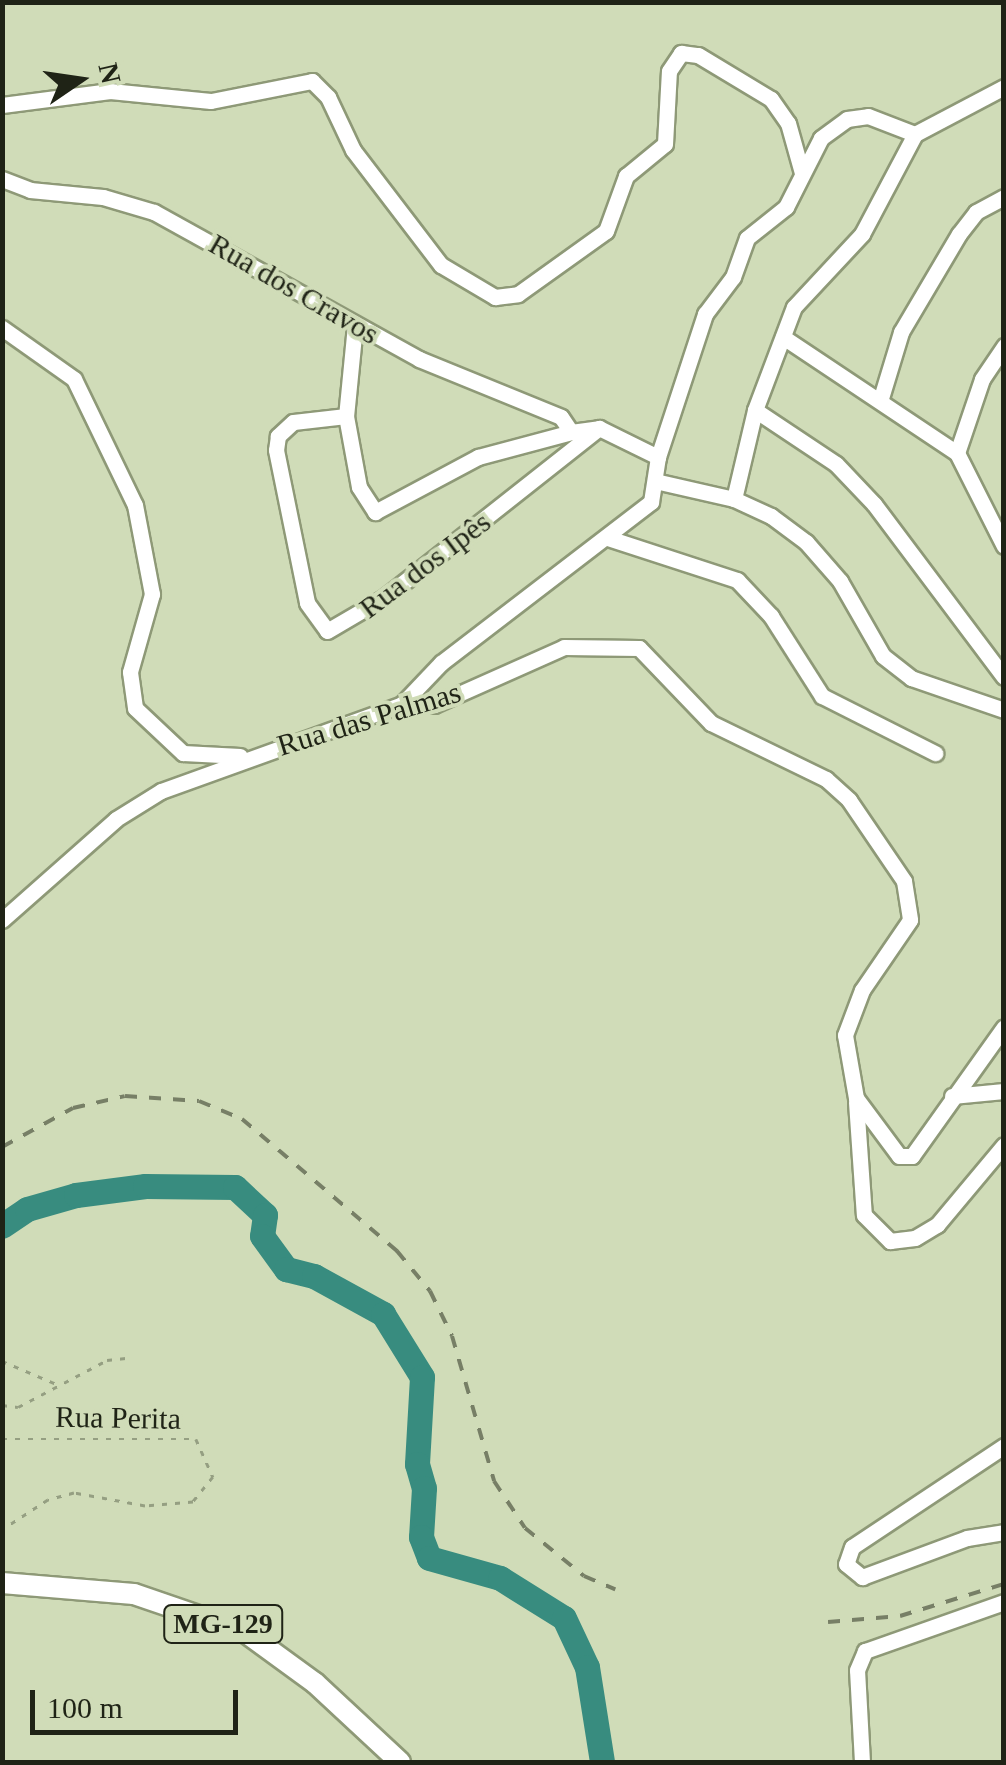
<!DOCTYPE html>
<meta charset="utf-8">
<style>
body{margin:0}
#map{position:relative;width:1006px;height:1765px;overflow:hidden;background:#d0dcb8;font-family:"Times New Roman",serif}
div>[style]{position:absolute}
.river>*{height:25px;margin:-12.5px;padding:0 12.5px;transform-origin:12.5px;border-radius:12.5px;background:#388c7f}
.path>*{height:2.5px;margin-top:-1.25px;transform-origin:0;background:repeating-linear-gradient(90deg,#959f82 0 5px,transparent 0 13px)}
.roads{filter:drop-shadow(2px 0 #8e9977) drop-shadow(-2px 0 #8e9977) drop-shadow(0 2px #8e9977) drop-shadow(0 -2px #8e9977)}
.minor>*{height:15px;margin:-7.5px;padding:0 7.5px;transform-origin:7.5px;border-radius:7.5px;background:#fff}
.major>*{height:20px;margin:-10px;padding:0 10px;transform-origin:10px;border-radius:10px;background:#fff}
.rail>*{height:4px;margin-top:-2px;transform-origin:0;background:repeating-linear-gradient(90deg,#777f66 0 12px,transparent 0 24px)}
span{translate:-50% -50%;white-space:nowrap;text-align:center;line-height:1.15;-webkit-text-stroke:8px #d0dcb8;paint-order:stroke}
.shield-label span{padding:2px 8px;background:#d0dcb8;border:2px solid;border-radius:8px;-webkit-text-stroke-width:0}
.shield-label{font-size:28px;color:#1f2316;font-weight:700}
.street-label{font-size:30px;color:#1f2316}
.frame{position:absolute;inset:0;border:5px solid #1f2316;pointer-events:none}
.north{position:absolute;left:30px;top:30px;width:100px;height:100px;-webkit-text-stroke:8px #d0dcb8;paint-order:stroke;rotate:77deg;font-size:28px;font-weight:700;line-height:40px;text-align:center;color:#1f2316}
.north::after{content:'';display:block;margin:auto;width:35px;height:45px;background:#1f2316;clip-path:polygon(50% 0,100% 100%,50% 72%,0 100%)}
.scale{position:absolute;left:30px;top:1690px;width:208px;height:45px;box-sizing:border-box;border:5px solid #1f2316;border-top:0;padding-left:12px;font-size:30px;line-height:35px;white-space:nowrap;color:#1f2316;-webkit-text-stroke:8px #d0dcb8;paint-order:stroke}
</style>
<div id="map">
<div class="river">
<div style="left:2px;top:1226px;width:30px;rotate:-34deg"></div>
<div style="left:27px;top:1209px;width:51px;rotate:-15.9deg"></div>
<div style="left:76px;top:1195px;width:70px;rotate:-7.4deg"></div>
<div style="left:145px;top:1186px;width:90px;rotate:0.6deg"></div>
<div style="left:235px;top:1187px;width:41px;rotate:43deg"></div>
<div style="left:265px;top:1215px;width:21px;rotate:98deg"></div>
<div style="left:262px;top:1236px;width:41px;rotate:54deg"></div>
<div style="left:286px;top:1269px;width:29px;rotate:14deg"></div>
<div style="left:314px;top:1276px;width:79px;rotate:28.8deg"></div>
<div style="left:383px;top:1314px;width:74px;rotate:58.2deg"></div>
<div style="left:422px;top:1377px;width:87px;rotate:93.3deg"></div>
<div style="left:417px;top:1464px;width:25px;rotate:74deg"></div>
<div style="left:424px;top:1488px;width:49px;rotate:93.5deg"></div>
<div style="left:421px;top:1537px;width:22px;rotate:69deg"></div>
<div style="left:429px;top:1558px;width:74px;rotate:15.7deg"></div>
<div style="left:500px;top:1578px;width:75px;rotate:32deg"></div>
<div style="left:564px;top:1618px;width:54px;rotate:64.9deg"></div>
<div style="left:587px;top:1667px;width:96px;rotate:81deg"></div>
</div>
<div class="path">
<div style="left:2px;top:1361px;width:64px;rotate:23deg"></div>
<div style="left:2px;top:1405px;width:16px;rotate:7deg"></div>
<div style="left:18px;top:1407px;width:101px;rotate:-27.8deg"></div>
<div style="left:107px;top:1360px;width:19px;rotate:-6deg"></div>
<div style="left:2px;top:1439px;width:194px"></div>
<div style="left:196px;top:1439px;width:42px;rotate:65.9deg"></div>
<div style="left:213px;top:1477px;width:32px;rotate:129deg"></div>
<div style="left:193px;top:1502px;width:48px;rotate:175.2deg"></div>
<div style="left:145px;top:1506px;width:72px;rotate:-169.6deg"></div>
<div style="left:74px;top:1493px;width:27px;rotate:165deg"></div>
<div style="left:48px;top:1500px;width:55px;rotate:146.9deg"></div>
</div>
<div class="roads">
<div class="minor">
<div style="left:2px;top:105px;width:109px;rotate:-7.4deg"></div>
<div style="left:110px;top:91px;width:101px;rotate:5.7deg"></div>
<div style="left:211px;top:101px;width:103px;rotate:-11.2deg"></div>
<div style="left:312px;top:81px;width:23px;rotate:45deg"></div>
<div style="left:328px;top:97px;width:59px;rotate:64.7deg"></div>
<div style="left:353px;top:150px;width:145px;rotate:52.6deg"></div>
<div style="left:441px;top:265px;width:63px;rotate:30.7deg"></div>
<div style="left:495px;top:297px;width:23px;rotate:-7deg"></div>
<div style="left:518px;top:294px;width:108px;rotate:-35.6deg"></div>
<div style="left:606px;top:231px;width:59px;rotate:-70deg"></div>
<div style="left:626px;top:176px;width:50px;rotate:-39.4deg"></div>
<div style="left:665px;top:144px;width:73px;rotate:-86.9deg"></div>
<div style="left:669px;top:71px;width:22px;rotate:-56deg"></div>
<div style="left:681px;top:53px;width:17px;rotate:7deg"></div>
<div style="left:698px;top:55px;width:85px;rotate:31.1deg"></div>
<div style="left:771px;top:99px;width:29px;rotate:55deg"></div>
<div style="left:788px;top:123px;width:52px;rotate:74.4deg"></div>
<div style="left:2px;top:179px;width:30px;rotate:21deg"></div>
<div style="left:30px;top:190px;width:73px;rotate:5.5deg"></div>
<div style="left:103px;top:197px;width:53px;rotate:16.4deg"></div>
<div style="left:154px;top:212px;width:303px;rotate:29deg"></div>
<div style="left:419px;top:359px;width:153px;rotate:22.2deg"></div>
<div style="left:561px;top:417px;width:18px;rotate:56deg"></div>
<div style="left:355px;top:325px;width:91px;rotate:95.6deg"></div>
<div style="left:346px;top:416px;width:72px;rotate:79.6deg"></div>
<div style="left:359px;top:487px;width:30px;rotate:57deg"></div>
<div style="left:375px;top:512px;width:117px;rotate:-28.1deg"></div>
<div style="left:478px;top:457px;width:96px;rotate:-15deg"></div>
<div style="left:571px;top:432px;width:28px;rotate:-8deg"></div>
<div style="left:599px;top:428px;width:66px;rotate:26.2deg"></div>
<div style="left:2px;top:328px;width:88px;rotate:35.3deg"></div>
<div style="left:74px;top:379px;width:140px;rotate:64.2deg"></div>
<div style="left:135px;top:505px;width:91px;rotate:79.2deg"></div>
<div style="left:152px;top:594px;width:81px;rotate:105.8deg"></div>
<div style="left:130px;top:672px;width:36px;rotate:82deg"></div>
<div style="left:135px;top:708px;width:66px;rotate:43.2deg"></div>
<div style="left:183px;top:753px;width:57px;rotate:3deg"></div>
<div style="left:783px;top:337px;width:209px;rotate:33.7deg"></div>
<div style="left:957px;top:453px;width:104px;rotate:63.2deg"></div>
<div style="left:881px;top:398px;width:69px;rotate:-73.1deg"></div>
<div style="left:901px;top:332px;width:114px;rotate:-59.4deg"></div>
<div style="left:959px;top:234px;width:28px;rotate:-52deg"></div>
<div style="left:976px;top:212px;width:32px;rotate:-28deg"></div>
<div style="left:755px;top:410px;width:97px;rotate:33.7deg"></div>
<div style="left:836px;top:464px;width:55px;rotate:46.5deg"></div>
<div style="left:874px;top:504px;width:216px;rotate:53.1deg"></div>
<div style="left:346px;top:416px;width:53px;rotate:173.5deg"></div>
<div style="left:293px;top:422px;width:21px;rotate:137deg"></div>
<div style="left:278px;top:436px;width:14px;rotate:98deg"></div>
<div style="left:276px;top:450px;width:156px;rotate:78.5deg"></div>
<div style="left:307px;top:603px;width:34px;rotate:54deg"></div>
<div style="left:327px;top:631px;width:67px;rotate:-30.4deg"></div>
<div style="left:385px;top:597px;width:273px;rotate:-38.3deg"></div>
<div style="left:957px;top:453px;width:78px;rotate:-71.3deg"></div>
<div style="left:982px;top:379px;width:40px;rotate:-56deg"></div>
<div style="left:655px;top:481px;width:81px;rotate:12.8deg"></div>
<div style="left:734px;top:499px;width:41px;rotate:24.7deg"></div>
<div style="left:771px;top:516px;width:44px;rotate:36.6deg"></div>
<div style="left:806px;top:542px;width:52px;rotate:48.9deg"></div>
<div style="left:840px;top:581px;width:86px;rotate:60.2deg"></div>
<div style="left:883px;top:656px;width:36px;rotate:38deg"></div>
<div style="left:911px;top:678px;width:98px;rotate:19deg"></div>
<div style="left:734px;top:499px;width:91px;rotate:-76.7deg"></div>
<div style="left:755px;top:410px;width:110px;rotate:-69.3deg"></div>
<div style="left:794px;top:307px;width:100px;rotate:-47deg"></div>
<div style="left:862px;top:234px;width:113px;rotate:-62.1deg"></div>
<div style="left:608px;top:538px;width:136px;rotate:18deg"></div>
<div style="left:737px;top:580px;width:50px;rotate:46.6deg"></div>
<div style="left:771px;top:616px;width:95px;rotate:57.5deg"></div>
<div style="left:822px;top:696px;width:127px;rotate:26.8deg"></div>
<div style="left:402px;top:704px;width:57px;rotate:-46.4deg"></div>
<div style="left:441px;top:663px;width:265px;rotate:-37.5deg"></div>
<div style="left:651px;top:502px;width:46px;rotate:-81.2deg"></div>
<div style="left:658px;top:457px;width:151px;rotate:-71.8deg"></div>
<div style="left:705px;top:314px;width:46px;rotate:-52.9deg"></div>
<div style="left:733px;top:277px;width:41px;rotate:-70.3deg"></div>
<div style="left:747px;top:238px;width:50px;rotate:-38.5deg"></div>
<div style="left:786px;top:207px;width:77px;rotate:-63.1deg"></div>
<div style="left:821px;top:138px;width:32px;rotate:-36deg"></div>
<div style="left:847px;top:119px;width:21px;rotate:-8deg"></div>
<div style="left:868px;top:116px;width:50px;rotate:21deg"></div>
<div style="left:915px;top:134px;width:101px;rotate:-27.8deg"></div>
<div style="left:2px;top:920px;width:152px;rotate:-41.5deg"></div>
<div style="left:116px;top:819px;width:53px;rotate:-31.9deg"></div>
<div style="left:161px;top:791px;width:256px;rotate:-19.8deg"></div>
<div style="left:402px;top:704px;width:32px;rotate:2deg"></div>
<div style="left:434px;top:705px;width:142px;rotate:-24deg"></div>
<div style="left:564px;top:647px;width:75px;rotate:0.8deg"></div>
<div style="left:639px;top:648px;width:104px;rotate:46.2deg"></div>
<div style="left:711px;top:723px;width:128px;rotate:26deg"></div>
<div style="left:826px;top:779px;width:31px;rotate:42deg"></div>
<div style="left:849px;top:800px;width:98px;rotate:55.8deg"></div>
<div style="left:904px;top:881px;width:39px;rotate:81deg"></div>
<div style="left:910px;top:920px;width:85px;rotate:124.4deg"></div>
<div style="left:862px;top:990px;width:48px;rotate:110.7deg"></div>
<div style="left:845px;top:1035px;width:64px;rotate:80.1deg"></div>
<div style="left:856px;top:1098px;width:72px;rotate:53.4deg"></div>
<div style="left:899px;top:1156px;width:13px"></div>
<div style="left:912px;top:1156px;width:158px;rotate:-54.5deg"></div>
<div style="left:952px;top:1096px;width:52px;rotate:-5.5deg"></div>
<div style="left:856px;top:1102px;width:113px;rotate:86deg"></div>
<div style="left:864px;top:1215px;width:37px;rotate:45deg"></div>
<div style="left:890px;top:1241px;width:25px;rotate:-7deg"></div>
<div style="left:915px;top:1238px;width:26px;rotate:-31deg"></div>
<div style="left:937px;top:1225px;width:104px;rotate:-50.1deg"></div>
<div style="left:1004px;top:1446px;width:182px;rotate:146.4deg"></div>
<div style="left:852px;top:1547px;width:18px;rotate:109deg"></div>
<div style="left:846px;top:1564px;width:21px;rotate:39deg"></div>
<div style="left:862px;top:1577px;width:112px;rotate:-20.4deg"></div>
<div style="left:967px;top:1538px;width:37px;rotate:-9deg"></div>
<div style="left:862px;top:1762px;width:92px;rotate:-93.1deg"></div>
<div style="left:857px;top:1670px;width:21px;rotate:-67deg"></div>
<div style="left:865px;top:1651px;width:147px;rotate:-19.4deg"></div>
</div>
<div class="major">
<div style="left:2px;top:1583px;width:132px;rotate:4.8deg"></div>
<div style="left:134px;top:1594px;width:117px;rotate:18.9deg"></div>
<div style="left:245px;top:1632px;width:87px;rotate:36.1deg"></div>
<div style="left:315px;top:1683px;width:116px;rotate:42.9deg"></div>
</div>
</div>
<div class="rail">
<div style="left:2px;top:1147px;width:81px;rotate:-28.8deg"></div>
<div style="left:73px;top:1108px;width:53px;rotate:-13deg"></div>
<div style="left:125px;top:1096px;width:74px;rotate:3.9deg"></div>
<div style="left:199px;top:1101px;width:47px;rotate:22.7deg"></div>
<div style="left:242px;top:1119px;width:204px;rotate:40.4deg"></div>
<div style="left:397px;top:1251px;width:52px;rotate:50.5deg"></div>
<div style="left:430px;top:1291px;width:50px;rotate:63.9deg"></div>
<div style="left:452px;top:1336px;width:151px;rotate:73.8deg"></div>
<div style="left:494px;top:1481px;width:56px;rotate:56.6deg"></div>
<div style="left:525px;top:1528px;width:76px;rotate:39.1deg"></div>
<div style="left:584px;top:1576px;width:34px;rotate:23deg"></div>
<div style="left:828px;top:1622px;width:72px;rotate:-4.8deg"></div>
<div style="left:900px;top:1616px;width:109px;rotate:-17.1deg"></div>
</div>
<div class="shield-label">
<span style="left:223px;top:1624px">MG-129</span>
</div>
<div class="street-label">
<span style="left:294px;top:289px;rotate:30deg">Rua dos Cravos</span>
<span style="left:425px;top:565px;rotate:-37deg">Rua dos Ipês</span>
<span style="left:369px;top:719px;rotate:-17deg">Rua das Palmas</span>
<span style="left:118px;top:1418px;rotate:1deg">Rua Perita</span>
</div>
<div class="frame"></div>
<div class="north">N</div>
<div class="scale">100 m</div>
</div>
